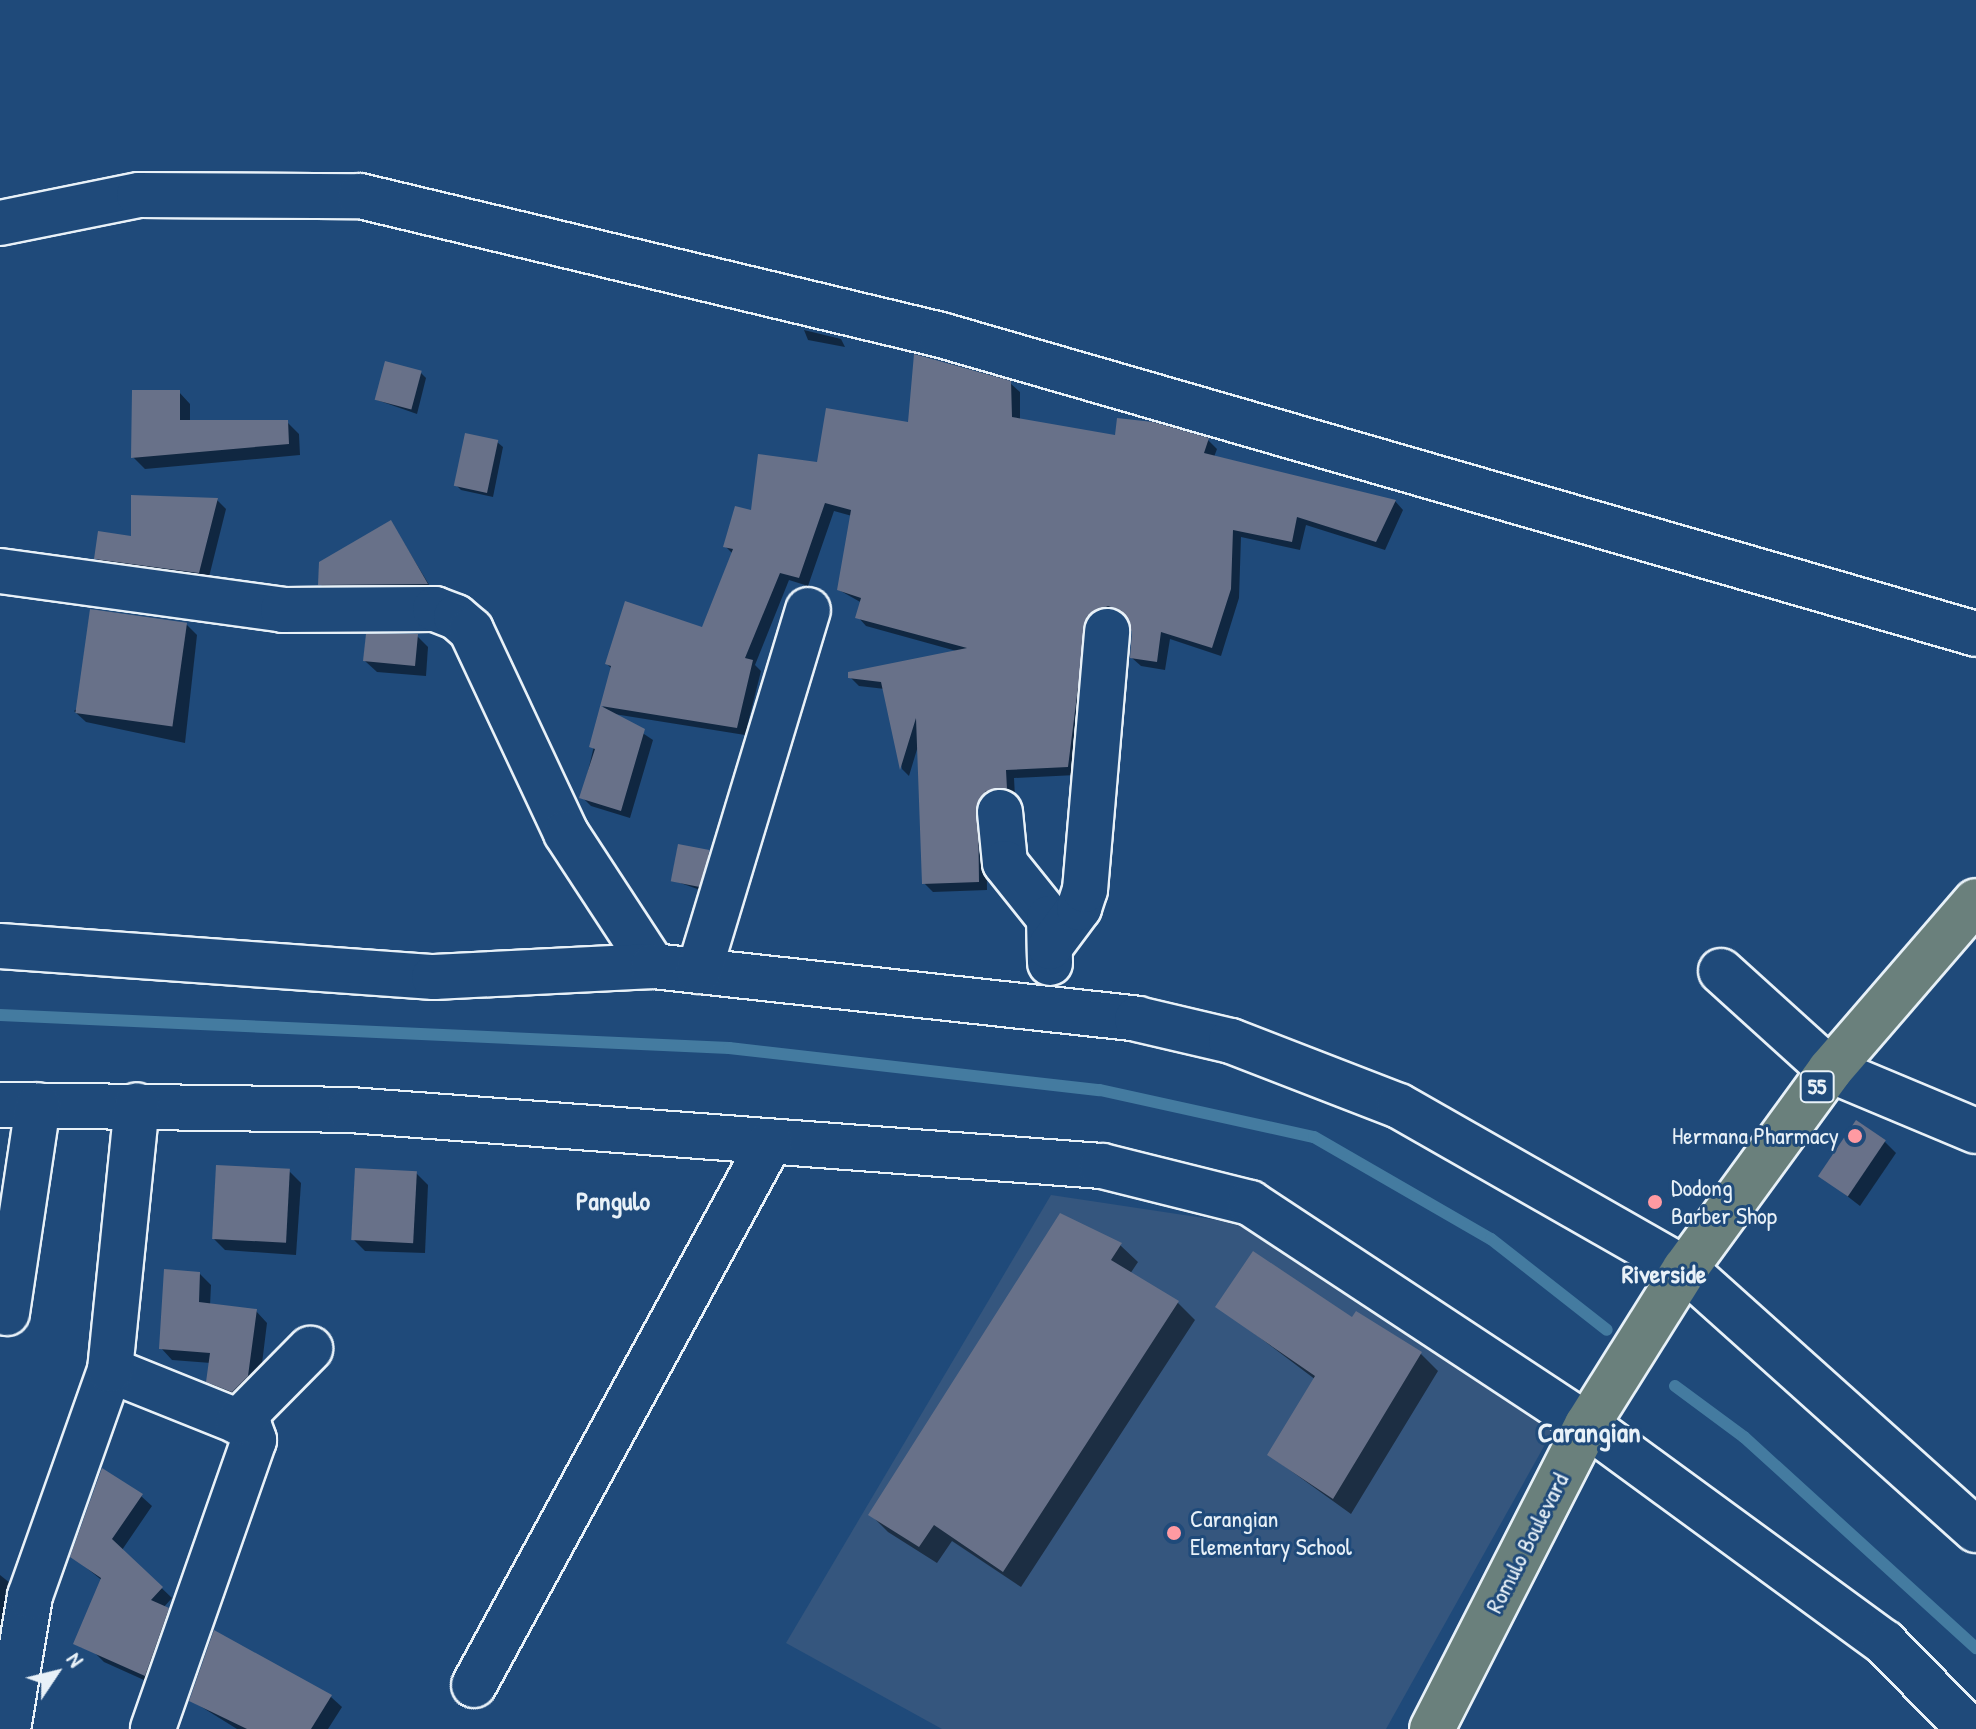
<!DOCTYPE html>
<style>
body{margin:0}
#map{position:relative;width:1976px;height:1729px;overflow:hidden;background:#1f4a7a;font-family:"Patrick Hand",sans-serif}
div>[style]{position:absolute}
.built>*{inset:0;background:#35567e}
.shadow>*{inset:0;background:#0007}
.stream>*{height:12px;margin:-6px;padding:0 6px;transform-origin:6px;border-radius:6px;background:#447ba0}
.building>*{inset:0;background:#687189;transform-origin:0 0}
.roads{filter:drop-shadow(2px 0 #e8f1f8) drop-shadow(-2px 0 #e8f1f8) drop-shadow(0 2px #e8f1f8) drop-shadow(0 -2px #e8f1f8)}
.minor>*{height:44px;margin:-22px;padding:0 22px;transform-origin:22px;border-radius:22px;background:#1f4a7a}
.highway>*{height:44px;margin:-22px;padding:0 22px;transform-origin:22px;border-radius:22px;background:#6a807c}
.dots>*{width:22px;height:22px;translate:-50% -50%;box-sizing:border-box;border:4px solid #1f4a7a;border-radius:50%}
span{translate:-50% -50%;white-space:nowrap;text-align:center;line-height:1.15;-webkit-text-stroke:6px #1f4a7a;paint-order:stroke}
.shield-label span{padding:2px 6px;background:#1f4a7a;border:2px solid;border-radius:6px;-webkit-text-stroke-width:0}
.shield-label{font-size:22px;color:#e8f1f8;font-weight:700}
.poi-label{font-size:24px;color:#e8f1f8}
.right{translate:-100% -50%;text-align:right}
.left{translate:0 -50%;text-align:left}
.street-label{font-size:24px;color:#e8f1f8}
.neighbourhood-label{font-size:26px;color:#e8f1f8;font-weight:700}
.quarter-label{font-size:28px;color:#e8f1f8;font-weight:700}
.north{position:absolute;left:16px;top:1633px;width:80px;height:80px;-webkit-text-stroke:6px #1f4a7a;paint-order:stroke;rotate:55deg;font-size:22px;font-weight:700;line-height:32px;text-align:center;color:#e8f1f8}
.north::after{content:'';display:block;margin:auto;width:28px;height:36px;background:#e8f1f8;clip-path:polygon(50% 0,100% 100%,50% 72%,0 100%)}
</style>
<div id="map">
<div class="built">
<div style="clip-path:polygon(1051px 1195px,1237px 1223px,1557px 1423px,1386px 1729px,942px 1729px,786px 1643px)"></div>
</div>
<div class="shadow">
<div style="clip-path:polygon(804px 330px,841px 339px,845px 347px,808px 340px)"></div>
<div style="clip-path:polygon(421px 373px,426px 378px,417px 414px,377px 400px)"></div>
<div style="clip-path:polygon(1010px 383px,1020px 392px,1020px 420px,1117px 437px,1208px 440px,1217px 449px,1214px 457px,1395px 501px,1403px 510px,1385px 550px,1306px 525px,1300px 550px,1241px 537px,1239px 598px,1221px 656px,1170px 639px,1165px 670px,1141px 666px,1132px 658px,1134px 632px,1127px 617px,1118px 614px,1076px 775px,1014px 778px,1015px 797px,995px 799px,986px 810px,987px 890px,933px 892px,924px 883px,918px 746px,909px 776px,902px 769px,885px 689px,859px 686px,850px 677px,960px 652px,866px 626px,858px 617px,862px 603px,839px 590px,852px 516px,834px 511px,808px 586px,789px 580px,755px 665px,761px 671px,745px 735px,614px 714px,653px 740px,630px 818px,591px 806px,582px 797px,612px 669px,607px 664px,703px 629px,733px 554px,725px 546px,752px 513px,819px 465px)"></div>
<div style="clip-path:polygon(179px 392px,190px 404px,190px 422px,288px 423px,299px 434px,300px 455px,145px 469px,133px 457px)"></div>
<div style="clip-path:polygon(497px 442px,503px 447px,493px 497px,461px 490px,456px 485px)"></div>
<div style="clip-path:polygon(217px 500px,226px 509px,208px 581px,105px 567px,96px 558px)"></div>
<div style="clip-path:polygon(391px 522px,431px 588px,325px 589px,320px 584px)"></div>
<div style="clip-path:polygon(186px 624px,197px 635px,185px 743px,86px 722px,74px 711px)"></div>
<div style="clip-path:polygon(417px 636px,428px 647px,426px 676px,377px 672px,365px 661px)"></div>
<div style="clip-path:polygon(708px 852px,713px 857px,703px 891px,672px 880px)"></div>
<div style="clip-path:polygon(1884px 1141px,1896px 1153px,1860px 1206px,1820px 1175px)"></div>
<div style="clip-path:polygon(289px 1171px,301px 1183px,296px 1255px,225px 1250px,214px 1239px)"></div>
<div style="clip-path:polygon(416px 1173px,428px 1185px,425px 1253px,365px 1251px,353px 1239px)"></div>
<div style="clip-path:polygon(1120px 1245px,1138px 1262px,1130px 1274px,1177px 1302px,1195px 1320px,1021px 1587px,952px 1541px,937px 1563px,888px 1532px,871px 1515px)"></div>
<div style="clip-path:polygon(200px 1274px,211px 1285px,210px 1306px,256px 1311px,267px 1323px,259px 1388px,244px 1402px,220px 1393px,208px 1381px,211px 1363px,172px 1360px,161px 1348px)"></div>
<div style="clip-path:polygon(1218px 1306px,1353px 1320px,1421px 1354px,1438px 1371px,1351px 1514px,1269px 1455px,1316px 1380px)"></div>
<div style="clip-path:polygon(141px 1496px,152px 1506px,122px 1550px,172px 1598px,163px 1608px,178px 1620px,155px 1685px,104px 1662px,93px 1651px,104px 1582px,73px 1557px)"></div>
<div style="clip-path:polygon(0 1575px,20px 1591px,0 1673px)"></div>
<div style="clip-path:polygon(331px 1697px,342px 1707px,328px 1729px,237px 1729px,192px 1701px)"></div>
</div>
<div class="stream">
<div style="left:0;top:1015px;width:730px;rotate:2.59deg"></div>
<div style="left:729px;top:1048px;width:373px;rotate:6.5deg"></div>
<div style="left:1100px;top:1090px;width:219px;rotate:12.4deg"></div>
<div style="left:1314px;top:1137px;width:204px;rotate:30deg"></div>
<div style="left:1491px;top:1239px;width:147px;rotate:38.1deg"></div>
<div style="left:1675px;top:1386px;width:86px;rotate:36.5deg"></div>
<div style="left:1744px;top:1437px;width:314px;rotate:42.3deg"></div>
</div>
<div class="building">
<div style="clip-path:polygon(914px 354px,1011px 381px,1012px 417px,1115px 435px,1117px 418px,1153px 422px,1209px 438px,1204px 453px,1396px 500px,1376px 542px,1297px 517px,1292px 542px,1233px 530px,1231px 589px,1212px 648px,1161px 632px,1157px 662px,1130px 658px,1132px 632px,1122px 611px,1108px 606px,1087px 616px,1068px 767px,1006px 770px,1007px 789px,986px 791px,978px 801px,979px 882px,922px 884px,916px 718px,900px 770px,881px 682px,848px 678px,848px 672px,967px 648px,855px 618px,861px 598px,837px 590px,851px 510px,825px 503px,799px 578px,780px 573px,745px 658px,753px 660px,737px 728px,601px 706px,645px 729px,621px 811px,579px 798px,595px 749px,589px 747px,611px 666px,605px 664px,625px 601px,702px 627px,733px 549px,723px 547px,735px 506px,751px 510px,758px 454px,817px 462px,826px 408px,908px 422px)"></div>
<div style="left:385px;top:361px;width:38px;height:40px;rotate:15deg"></div>
<div style="clip-path:polygon(132px 390px,180px 390px,180px 420px,288px 420px,289px 444px,131px 458px)"></div>
<div style="left:465px;top:433px;width:34px;height:54px;rotate:12deg"></div>
<div style="clip-path:polygon(131px 495px,218px 498px,199px 573px,94px 559px,98px 531px,131px 536px)"></div>
<div style="clip-path:polygon(391px 520px,428px 584px,318px 585px,319px 562px)"></div>
<div style="left:90px;top:609px;width:98px;height:105px;rotate:8deg"></div>
<div style="clip-path:polygon(366px 634px,418px 634px,415px 666px,363px 661px)"></div>
<div style="left:678px;top:844px;width:32px;height:38px;rotate:11deg"></div>
<div style="left:1856px;top:1120px;width:36px;height:68px;rotate:34deg"></div>
<div style="left:216px;top:1165px;width:74px;height:74px;rotate:3deg"></div>
<div style="left:355px;top:1168px;width:62px;height:72px;rotate:3deg"></div>
<div style="clip-path:polygon(1060px 1213px,1122px 1243px,1111px 1260px,1179px 1301px,1003px 1572px,934px 1525px,919px 1547px,868px 1515px)"></div>
<div style="clip-path:polygon(1253px 1251px,1352px 1317px,1356px 1311px,1422px 1352px,1333px 1499px,1267px 1455px,1315px 1376px,1215px 1307px)"></div>
<div style="clip-path:polygon(164px 1269px,200px 1272px,199px 1302px,257px 1309px,248px 1376px,232px 1392px,206px 1382px,210px 1353px,159px 1349px)"></div>
<div style="clip-path:polygon(102px 1468px,143px 1494px,112px 1539px,163px 1587px,151px 1600px,169px 1608px,145px 1676px,73px 1644px,101px 1578px,70px 1557px)"></div>
<div style="clip-path:polygon(214px 1630px,332px 1695px,311px 1729px,247px 1729px,189px 1701px)"></div>
</div>
<div class="roads">
<div class="minor">
<div style="left:0;top:223px;width:142px;rotate:-11.4deg"></div>
<div style="left:139px;top:195px;width:221px;rotate:0.3deg"></div>
<div style="left:360px;top:196px;width:597px;rotate:13.45deg"></div>
<div style="left:941px;top:335px;width:1077px;rotate:16.11deg"></div>
<div style="left:0;top:571px;width:286px;rotate:7.8deg"></div>
<div style="left:283px;top:610px;width:152px;rotate:-0.4deg"></div>
<div style="left:435px;top:609px;width:22px;rotate:21deg"></div>
<div style="left:456px;top:617px;width:20px;rotate:41deg"></div>
<div style="left:471px;top:630px;width:224px;rotate:64.9deg"></div>
<div style="left:566px;top:833px;width:159px;rotate:56.8deg"></div>
<div style="left:1000px;top:812px;width:51px;rotate:84.4deg"></div>
<div style="left:1005px;top:863px;width:70px;rotate:51.3deg"></div>
<div style="left:1049px;top:918px;width:45px;rotate:88.7deg"></div>
<div style="left:0;top:946px;width:435px;rotate:4.1deg"></div>
<div style="left:434px;top:977px;width:219px;rotate:-2.9deg"></div>
<div style="left:653px;top:966px;width:487px;rotate:6.2deg"></div>
<div style="left:1137px;top:1019px;width:97px;rotate:13.2deg"></div>
<div style="left:1231px;top:1041px;width:180px;rotate:21.2deg"></div>
<div style="left:1399px;top:1106px;width:329px;rotate:29.7deg"></div>
<div style="left:1685px;top:1269px;width:391px;rotate:41.9deg"></div>
<div style="left:1050px;top:947px;width:49px;rotate:-53.4deg"></div>
<div style="left:1079px;top:908px;width:19px;rotate:-72deg"></div>
<div style="left:1085px;top:890px;width:260px;rotate:-85.1deg"></div>
<div style="left:699px;top:971px;width:377px;rotate:-73.2deg"></div>
<div style="left:1721px;top:971px;width:147px;rotate:42.2deg"></div>
<div style="left:1830px;top:1070px;width:158px;rotate:22.7deg"></div>
<div style="left:0;top:1105px;width:350px;rotate:0.8deg"></div>
<div style="left:350px;top:1110px;width:754px;rotate:4.26deg"></div>
<div style="left:1102px;top:1166px;width:153px;rotate:14deg"></div>
<div style="left:1250px;top:1203px;width:404px;rotate:33.4deg"></div>
<div style="left:1587px;top:1425px;width:368px;rotate:36.2deg"></div>
<div style="left:1884px;top:1642px;width:122px;rotate:45.7deg"></div>
<div style="left:7px;top:1313px;width:210px;rotate:-81.5deg"></div>
<div style="left:110px;top:1370px;width:150px;rotate:21.9deg"></div>
<div style="left:249px;top:1426px;width:15px;rotate:70deg"></div>
<div style="left:254px;top:1440px;width:306px;rotate:109.3deg"></div>
<div style="left:238px;top:1422px;width:103px;rotate:-45.4deg"></div>
<div style="left:474px;top:1685px;width:618px;rotate:-61.4deg"></div>
<div style="left:8px;top:1729px;width:135px;rotate:-80.6deg"></div>
<div style="left:30px;top:1596px;width:240px;rotate:-70.5deg"></div>
<div style="left:110px;top:1370px;width:266px;rotate:-84.2deg"></div>
</div>
<div class="highway">
<div style="left:1432px;top:1729px;width:341px;rotate:-63deg"></div>
<div style="left:1587px;top:1425px;width:184px;rotate:-57.9deg"></div>
<div style="left:1685px;top:1269px;width:246px;rotate:-53.9deg"></div>
<div style="left:1830px;top:1070px;width:223px;rotate:-49.2deg"></div>
</div>
</div>
<div class="dots">
<div style="left:1855px;top:1136px;background:#ff9aa2"></div>
<div style="left:1655px;top:1202px;background:#ff9aa2"></div>
<div style="left:1174px;top:1533px;background:#ff9aa2"></div>
</div>
<div class="shield-label">
<span style="left:1817px;top:1087px">55</span>
</div>
<div class="poi-label">
<span class="right" style="left:1839px;top:1136px">Hermana Pharmacy</span>
<span class="left" style="left:1671px;top:1202px">Dodong<br>Barber Shop</span>
<span class="left" style="left:1190px;top:1533px">Carangian<br>Elementary School</span>
</div>
<div class="street-label">
<span style="left:1527px;top:1543px;rotate:-63deg">Romulo Boulevard</span>
</div>
<div class="neighbourhood-label">
<span style="left:613px;top:1201px">Pangulo</span>
<span style="left:1664px;top:1274px">Riverside</span>
</div>
<div class="quarter-label">
<span style="left:1589px;top:1432px">Carangian</span>
</div>
<div class="north">N</div>
</div>
